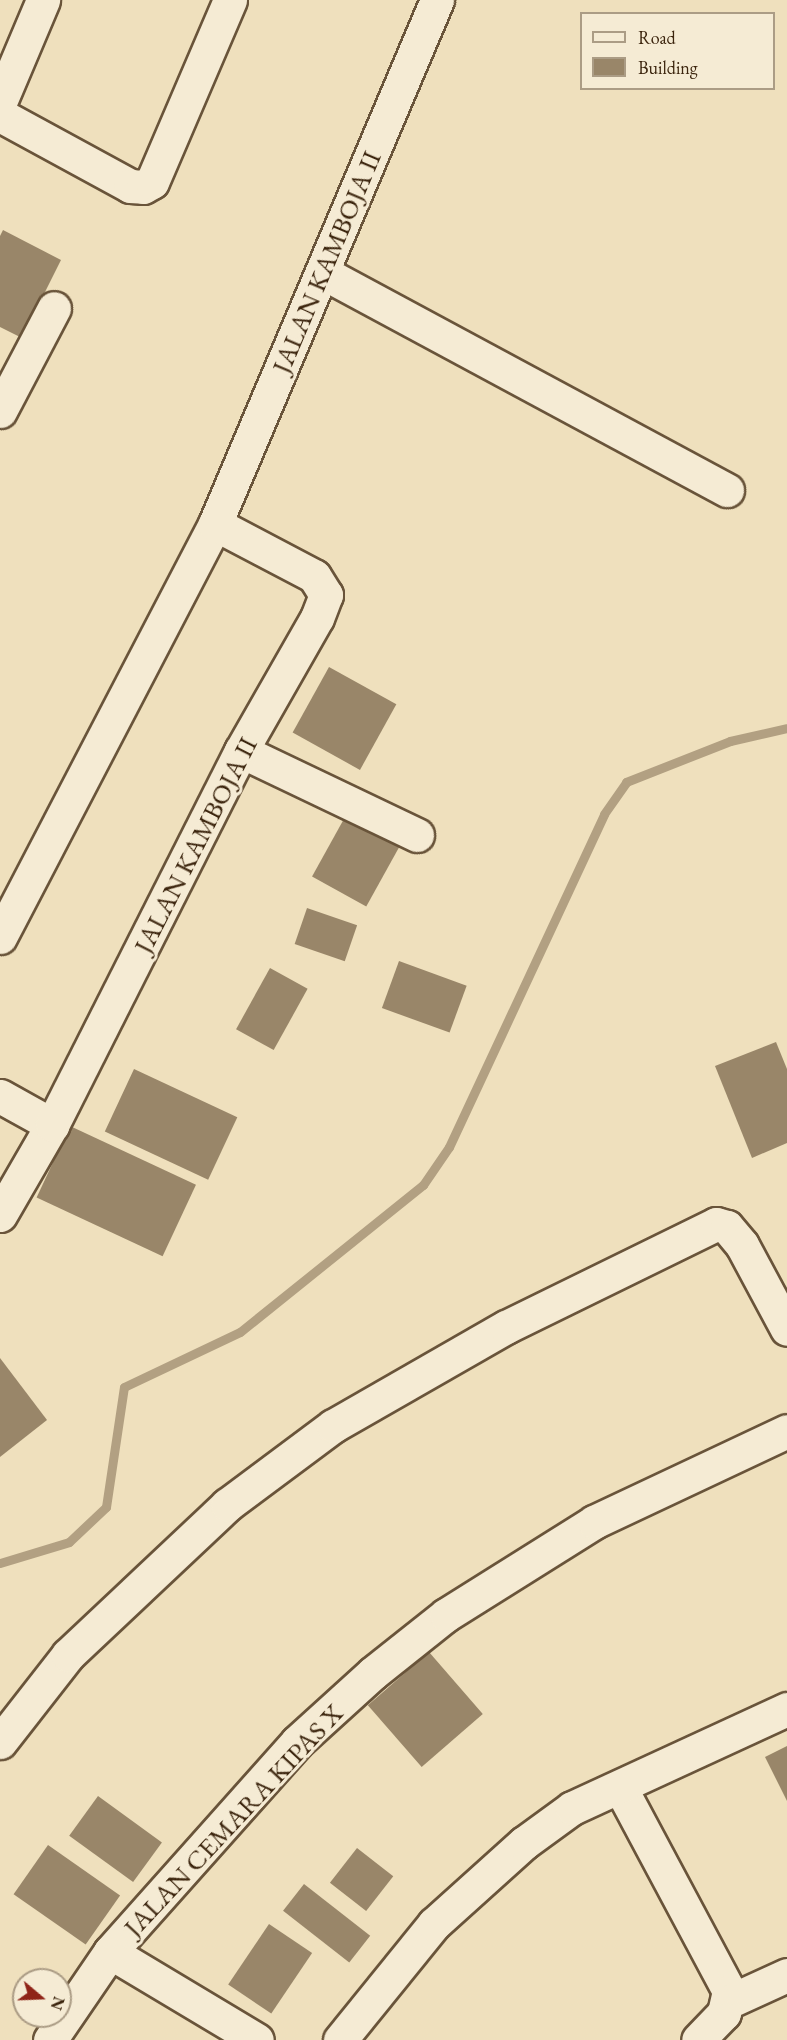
<!DOCTYPE html>
<style>
body{margin:0}
#map{position:relative;width:787px;height:2040px;overflow:hidden;background:#efe0bd;font-family:"EB Garamond",serif}
div>[style]{position:absolute}
.stream>*{height:9px;margin:-4.5px;padding:0 4.5px;transform-origin:4.5px;border-radius:4.5px;background:#b2a082}
.building>*{inset:0;background:#998669;transform-origin:0 0}
.roads{filter:drop-shadow(2px 0 #69543a) drop-shadow(-2px 0 #69543a) drop-shadow(0 2px #69543a) drop-shadow(0 -2px #69543a)}
.minor>*{height:33px;margin:-16.5px;padding:0 16.5px;transform-origin:16.5px;border-radius:16.5px;background:#f5ebd4}
span{translate:-50% -50%;white-space:nowrap;text-align:center;line-height:1.15;-webkit-text-stroke:6px #f5ebd4;paint-order:stroke}
.street-label{font-size:27px;color:#3c250e}
.legend{position:absolute;left:580px;top:12px;width:195px;height:78px;box-sizing:border-box;background:#f5ebd4;border:2px solid #ab9c85;margin:0;padding:8px 10px;list-style:none;font-size:18px;color:#3c250e}
.legend li{display:flex;align-items:center;gap:12px;height:30px}
.legend b{width:30px;border:2px solid #ab9c85}
.north{position:absolute;left:12px;top:1968px;width:60px;height:60px;box-sizing:border-box;background:#f5ebd4;border:2px solid #ab9c85;border-radius:50%;rotate:109deg;font-size:16px;font-weight:700;line-height:24px;text-align:center;color:#3c250e}
.north::after{content:'';display:block;margin:auto;width:21px;height:27px;background:#8f2418;clip-path:polygon(50% 0,100% 100%,50% 72%,0 100%)}
</style>
<div id="map">
<div class="stream">
<div style="left:0;top:1563px;width:72px;rotate:-16.9deg"></div>
<div style="left:69px;top:1542px;width:51px;rotate:-43.4deg"></div>
<div style="left:106px;top:1507px;width:121px;rotate:-81.5deg"></div>
<div style="left:124px;top:1387px;width:128px;rotate:-25.4deg"></div>
<div style="left:240px;top:1332px;width:235px;rotate:-38.8deg"></div>
<div style="left:423px;top:1185px;width:46px;rotate:-55.6deg"></div>
<div style="left:449px;top:1147px;width:367px;rotate:-65deg"></div>
<div style="left:604px;top:814px;width:39px;rotate:-55deg"></div>
<div style="left:626px;top:782px;width:112px;rotate:-21.5deg"></div>
<div style="left:730px;top:741px;width:58px;rotate:-12.8deg"></div>
</div>
<div class="building">
<div style="clip-path:polygon(3px 230px,61px 260px,22px 338px,0 327px,0 236px)"></div>
<div style="left:329px;top:667px;width:77px;height:75px;rotate:29deg"></div>
<div style="left:345px;top:817px;width:62px;height:68px;rotate:29deg"></div>
<div style="left:307px;top:908px;width:53px;height:38px;rotate:19deg"></div>
<div style="left:399px;top:961px;width:72px;height:50px;rotate:20deg"></div>
<div style="left:270px;top:968px;width:43px;height:70px;rotate:29deg"></div>
<div style="clip-path:polygon(776px 1042px,787px 1069px,787px 1143px,752px 1158px,715px 1066px)"></div>
<div style="left:134px;top:1069px;width:114px;height:69px;rotate:25deg"></div>
<div style="left:70px;top:1126px;width:139px;height:79px;rotate:25deg"></div>
<div style="clip-path:polygon(0 1358px,47px 1420px,0 1457px)"></div>
<div style="left:429px;top:1652px;width:82px;height:81px;rotate:49deg"></div>
<div style="clip-path:polygon(787px 1746px,787px 1801px,765px 1757px)"></div>
<div style="left:98px;top:1796px;width:79px;height:49px;rotate:36deg"></div>
<div style="left:48px;top:1845px;width:88px;height:60px;rotate:35deg"></div>
<div style="left:357px;top:1848px;width:46px;height:44px;rotate:38deg"></div>
<div style="left:304px;top:1884px;width:84px;height:34px;rotate:38deg"></div>
<div style="left:269px;top:1924px;width:52px;height:73px;rotate:34deg"></div>
</div>
<div class="roads">
<div class="minor">
<div style="left:0;top:102px;width:111px;rotate:-67.1deg"></div>
<div style="left:0;top:115px;width:148px;rotate:28.6deg"></div>
<div style="left:130px;top:186px;width:13px;rotate:4deg"></div>
<div style="left:143px;top:187px;width:10px;rotate:-29deg"></div>
<div style="left:152px;top:182px;width:198px;rotate:-66.8deg"></div>
<div style="left:322px;top:272px;width:460px;rotate:28.3deg"></div>
<div style="left:0;top:411px;width:116px;rotate:-62.3deg"></div>
<div style="left:241px;top:751px;width:195px;rotate:25.5deg"></div>
<div style="left:0;top:937px;width:466px;rotate:-62.5deg"></div>
<div style="left:215px;top:524px;width:569px;rotate:-67.04deg"></div>
<div style="left:0;top:1096px;width:60px;rotate:29.1deg"></div>
<div style="left:0;top:1215px;width:104px;rotate:-60deg"></div>
<div style="left:52px;top:1125px;width:419px;rotate:-63.2deg"></div>
<div style="left:241px;top:751px;width:153px;rotate:-60.3deg"></div>
<div style="left:317px;top:618px;width:25px;rotate:-69deg"></div>
<div style="left:326px;top:595px;width:22px;rotate:-122deg"></div>
<div style="left:314px;top:576px;width:112px;rotate:-152.3deg"></div>
<div style="left:0;top:1742px;width:110px;rotate:-52deg"></div>
<div style="left:68px;top:1655px;width:219px;rotate:-43.3deg"></div>
<div style="left:227px;top:1505px;width:132px;rotate:-36.7deg"></div>
<div style="left:333px;top:1426px;width:199px;rotate:-29.8deg"></div>
<div style="left:506px;top:1327px;width:234px;rotate:-26.1deg"></div>
<div style="left:716px;top:1224px;width:11px;rotate:15deg"></div>
<div style="left:727px;top:1227px;width:23px;rotate:50deg"></div>
<div style="left:742px;top:1245px;width:95px;rotate:61.8deg"></div>
<div style="left:620px;top:1787px;width:231px;rotate:61.9deg"></div>
<div style="left:729px;top:1991px;width:23px;rotate:103deg"></div>
<div style="left:724px;top:2013px;width:37px;rotate:134deg"></div>
<div style="left:110px;top:1952px;width:171px;rotate:30.9deg"></div>
<div style="left:728px;top:2002px;width:65px;rotate:-24.6deg"></div>
<div style="left:50px;top:2040px;width:107px;rotate:-55.7deg"></div>
<div style="left:110px;top:1952px;width:281px;rotate:-48.3deg"></div>
<div style="left:297px;top:1742px;width:103px;rotate:-42.2deg"></div>
<div style="left:373px;top:1673px;width:93px;rotate:-38.5deg"></div>
<div style="left:446px;top:1615px;width:175px;rotate:-32.1deg"></div>
<div style="left:594px;top:1522px;width:213px;rotate:-25.2deg"></div>
<div style="left:340px;top:2040px;width:149px;rotate:-51deg"></div>
<div style="left:434px;top:1924px;width:121px;rotate:-42deg"></div>
<div style="left:524px;top:1843px;width:59px;rotate:-36.1deg"></div>
<div style="left:572px;top:1808px;width:237px;rotate:-24.7deg"></div>
</div>
</div>
<div class="street-label">
<span style="left:326px;top:262px;rotate:-67deg">JALAN KAMBOJA II</span>
<span style="left:195px;top:845px;rotate:-63deg">JALAN KAMBOJA II</span>
<span style="left:233px;top:1820px;rotate:-47deg">JALAN CEMARA KIPAS X</span>
</div>
<ul class="legend">
<li><b style="height:8px;background:#f5ebd4"></b>Road</li>
<li><b style="height:16px;background:#998669"></b>Building</li>
</ul>
<div class="north">N</div>
</div>
